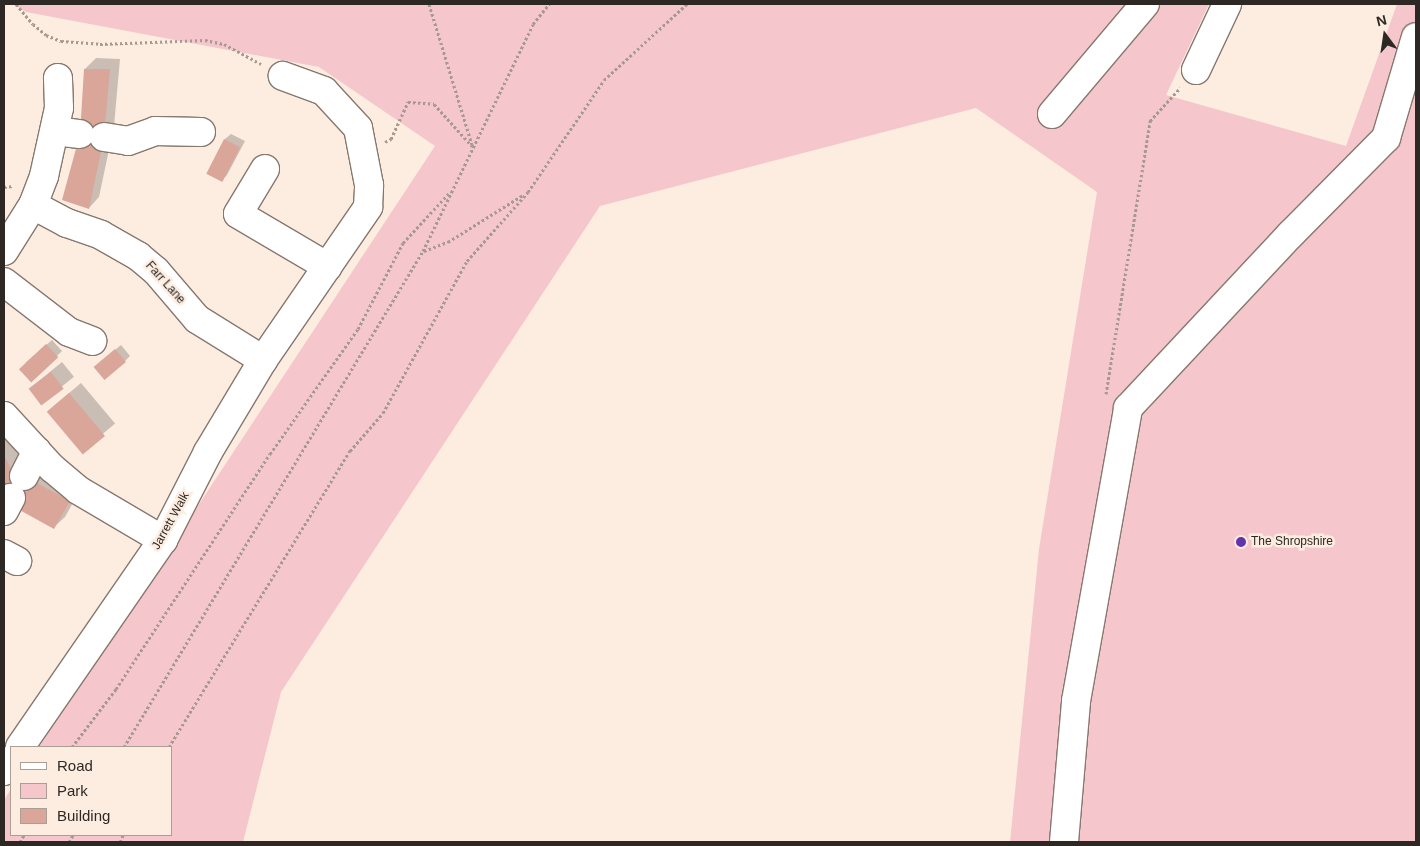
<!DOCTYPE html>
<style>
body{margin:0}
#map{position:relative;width:1420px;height:846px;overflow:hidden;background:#fdede1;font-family:Arial,sans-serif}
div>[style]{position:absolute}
.green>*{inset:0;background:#f5c6cc}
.shadow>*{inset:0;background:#0003;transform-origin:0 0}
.building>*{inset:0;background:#d9a699;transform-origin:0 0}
.path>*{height:3px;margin-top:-1.5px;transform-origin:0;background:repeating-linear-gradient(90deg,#a59991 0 2.5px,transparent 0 5px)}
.roads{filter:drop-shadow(1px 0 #87786e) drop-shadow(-1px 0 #87786e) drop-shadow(0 1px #87786e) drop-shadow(0 -1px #87786e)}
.minor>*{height:28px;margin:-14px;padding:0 14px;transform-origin:14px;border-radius:14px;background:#fff}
.dots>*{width:14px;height:14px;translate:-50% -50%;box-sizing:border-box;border:2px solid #fdede1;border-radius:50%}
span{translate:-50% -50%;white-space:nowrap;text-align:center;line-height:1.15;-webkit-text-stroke:5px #fdede1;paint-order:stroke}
.street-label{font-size:12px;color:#2e2824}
.poi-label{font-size:12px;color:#2e2824}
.left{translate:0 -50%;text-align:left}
.frame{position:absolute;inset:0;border:5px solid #2e2824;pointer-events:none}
.legend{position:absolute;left:10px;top:746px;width:162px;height:90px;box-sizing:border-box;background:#fdede1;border:1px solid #aa9e95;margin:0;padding:6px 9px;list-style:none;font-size:15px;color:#2e2824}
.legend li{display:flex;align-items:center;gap:10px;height:25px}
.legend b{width:25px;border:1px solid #aa9e95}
.north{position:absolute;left:1360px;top:10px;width:50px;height:50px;-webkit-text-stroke:4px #fdede1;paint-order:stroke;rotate:346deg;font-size:14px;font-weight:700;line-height:20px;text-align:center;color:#2e2824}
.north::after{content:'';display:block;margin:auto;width:18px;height:22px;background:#2e2824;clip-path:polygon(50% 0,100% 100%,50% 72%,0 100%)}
</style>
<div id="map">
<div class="green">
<div style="clip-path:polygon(13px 4px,1209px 4px,1166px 95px,1346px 146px,1397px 4px,1416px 4px,1416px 842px,1010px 842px,1039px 549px,1097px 192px,976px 108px,600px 206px,281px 692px,243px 842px,4px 842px,4px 800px,11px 789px,11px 835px,171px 835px,171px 747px,39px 747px,435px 146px,319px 67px,26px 12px)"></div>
</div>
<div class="shadow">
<div style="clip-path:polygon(96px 58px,120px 59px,114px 126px,99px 197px,89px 208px,81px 134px,85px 69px)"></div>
<div style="clip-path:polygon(231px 134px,245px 141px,227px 175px,222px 180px,208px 173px,225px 139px)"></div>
<div style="clip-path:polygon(52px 340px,62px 351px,57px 356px,25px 363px)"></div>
<div style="clip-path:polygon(121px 345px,130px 356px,125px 361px,100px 362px)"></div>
<div style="left:62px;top:362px;width:19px;height:42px;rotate:51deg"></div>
<div style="left:81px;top:383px;width:53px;height:43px;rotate:50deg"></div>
<div style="clip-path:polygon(4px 422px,21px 458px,80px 490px,65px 517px,54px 527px,4px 493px)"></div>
</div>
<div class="building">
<div style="clip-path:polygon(84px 69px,110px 69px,104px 137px,89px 209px,62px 200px,80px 134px)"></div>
<div style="left:224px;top:139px;width:18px;height:39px;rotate:27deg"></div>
<div style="left:46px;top:344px;width:18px;height:37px;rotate:47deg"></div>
<div style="left:115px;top:349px;width:17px;height:28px;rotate:50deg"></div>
<div style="left:51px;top:372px;width:21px;height:28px;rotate:53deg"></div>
<div style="left:69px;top:393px;width:56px;height:29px;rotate:50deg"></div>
<div style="clip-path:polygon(4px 455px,11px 469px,70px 501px,54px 529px,16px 508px,4px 494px)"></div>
</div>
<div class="path">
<div style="left:16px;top:4px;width:26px;rotate:50deg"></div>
<div style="left:33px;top:24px;width:17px;rotate:40deg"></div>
<div style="left:46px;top:35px;width:16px;rotate:22deg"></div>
<div style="left:61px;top:41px;width:39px;rotate:4deg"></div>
<div style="left:100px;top:44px;width:105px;rotate:-2.2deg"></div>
<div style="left:205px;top:40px;width:19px;rotate:12deg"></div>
<div style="left:224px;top:44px;width:42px;rotate:28.4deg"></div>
<div style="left:429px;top:4px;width:147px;rotate:73deg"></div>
<div style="left:385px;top:142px;width:7px;rotate:-27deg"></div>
<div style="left:391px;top:139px;width:41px;rotate:-65.3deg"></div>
<div style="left:408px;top:102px;width:26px;rotate:4deg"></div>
<div style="left:434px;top:104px;width:57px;rotate:47.9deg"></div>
<div style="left:4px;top:187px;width:9px;rotate:-6deg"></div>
<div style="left:424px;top:251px;width:26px;rotate:-21deg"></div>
<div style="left:448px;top:242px;width:89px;rotate:-32.1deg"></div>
<div style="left:1106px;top:394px;width:277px;rotate:-80.8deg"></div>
<div style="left:1150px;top:121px;width:45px;rotate:-47.7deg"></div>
<div style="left:72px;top:747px;width:73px;rotate:-52.8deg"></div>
<div style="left:116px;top:689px;width:281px;rotate:-56.8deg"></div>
<div style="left:270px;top:454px;width:153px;rotate:-54.9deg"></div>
<div style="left:358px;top:329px;width:97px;rotate:-62.4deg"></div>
<div style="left:403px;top:243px;width:69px;rotate:-47.3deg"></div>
<div style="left:124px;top:747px;width:579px;rotate:-58.92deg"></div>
<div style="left:423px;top:251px;width:252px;rotate:-64.1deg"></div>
<div style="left:533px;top:24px;width:26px;rotate:-51deg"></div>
<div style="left:169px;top:747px;width:347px;rotate:-58.6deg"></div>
<div style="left:350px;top:451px;width:50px;rotate:-49deg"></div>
<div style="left:383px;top:413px;width:174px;rotate:-61.1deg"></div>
<div style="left:467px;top:261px;width:92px;rotate:-48.5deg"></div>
<div style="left:528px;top:192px;width:135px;rotate:-55.8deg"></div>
<div style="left:604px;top:80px;width:113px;rotate:-42.5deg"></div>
<div style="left:20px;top:842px;width:8px;rotate:-60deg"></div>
<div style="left:69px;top:842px;width:8px;rotate:-60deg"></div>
<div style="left:120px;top:842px;width:8px;rotate:-67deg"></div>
</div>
<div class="roads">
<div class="minor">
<div style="left:1196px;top:70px;width:73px;rotate:-64.8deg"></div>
<div style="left:1052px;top:114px;width:144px;rotate:-49.8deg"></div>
<div style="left:55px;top:131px;width:25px;rotate:7deg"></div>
<div style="left:104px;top:137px;width:24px;rotate:9deg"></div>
<div style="left:128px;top:141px;width:29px;rotate:-20deg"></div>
<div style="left:155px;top:131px;width:46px;rotate:1.2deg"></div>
<div style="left:265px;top:169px;width:52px;rotate:121deg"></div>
<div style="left:238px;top:214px;width:104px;rotate:30.5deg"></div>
<div style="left:33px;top:205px;width:38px;rotate:28deg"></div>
<div style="left:67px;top:223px;width:36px;rotate:19deg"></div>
<div style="left:101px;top:235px;width:43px;rotate:29.6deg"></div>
<div style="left:138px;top:256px;width:23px;rotate:40deg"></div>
<div style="left:156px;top:271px;width:63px;rotate:49.5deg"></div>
<div style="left:197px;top:319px;width:78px;rotate:31.8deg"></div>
<div style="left:4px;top:251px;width:54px;rotate:-57.8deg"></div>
<div style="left:33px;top:205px;width:31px;rotate:-69deg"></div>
<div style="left:44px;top:176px;width:70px;rotate:-77.6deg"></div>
<div style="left:59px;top:108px;width:30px;rotate:-92deg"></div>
<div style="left:4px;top:282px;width:82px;rotate:37.6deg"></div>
<div style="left:69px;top:332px;width:25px;rotate:21deg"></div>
<div style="left:4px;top:416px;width:71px;rotate:47.3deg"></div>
<div style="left:52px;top:468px;width:34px;rotate:40deg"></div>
<div style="left:78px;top:490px;width:99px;rotate:30.5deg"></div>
<div style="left:24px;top:476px;width:28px;rotate:-63deg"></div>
<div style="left:4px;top:511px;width:15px;rotate:-62deg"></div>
<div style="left:4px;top:554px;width:15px;rotate:28deg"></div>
<div style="left:20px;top:747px;width:252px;rotate:-55.4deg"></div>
<div style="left:163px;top:540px;width:99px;rotate:-62.9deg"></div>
<div style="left:208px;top:452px;width:107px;rotate:-59.1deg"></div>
<div style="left:263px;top:360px;width:186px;rotate:-55.5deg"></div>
<div style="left:368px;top:207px;width:22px;rotate:-87deg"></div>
<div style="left:369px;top:185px;width:58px;rotate:-100.9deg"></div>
<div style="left:358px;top:128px;width:50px;rotate:-132.6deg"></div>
<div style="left:324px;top:91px;width:44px;rotate:-159.9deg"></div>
<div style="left:4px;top:771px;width:13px;rotate:-58deg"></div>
<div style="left:1064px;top:842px;width:142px;rotate:-85.1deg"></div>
<div style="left:1076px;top:701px;width:298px;rotate:-79.9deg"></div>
<div style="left:1128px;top:408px;width:238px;rotate:-46.9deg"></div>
<div style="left:1291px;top:234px;width:135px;rotate:-45.3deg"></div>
<div style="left:1386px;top:138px;width:105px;rotate:-73.5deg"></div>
</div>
</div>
<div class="dots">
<div style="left:1241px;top:542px;background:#6432aa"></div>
</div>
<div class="street-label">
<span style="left:165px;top:283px;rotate:48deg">Farr Lane</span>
<span style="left:171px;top:521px;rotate:-61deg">Jarrett Walk</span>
</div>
<div class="poi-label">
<span class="left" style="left:1251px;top:542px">The Shropshire</span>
</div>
<div class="frame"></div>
<ul class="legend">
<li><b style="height:6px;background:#fff"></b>Road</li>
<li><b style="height:14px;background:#f5c6cc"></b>Park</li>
<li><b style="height:14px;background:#d9a699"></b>Building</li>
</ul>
<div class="north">N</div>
</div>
